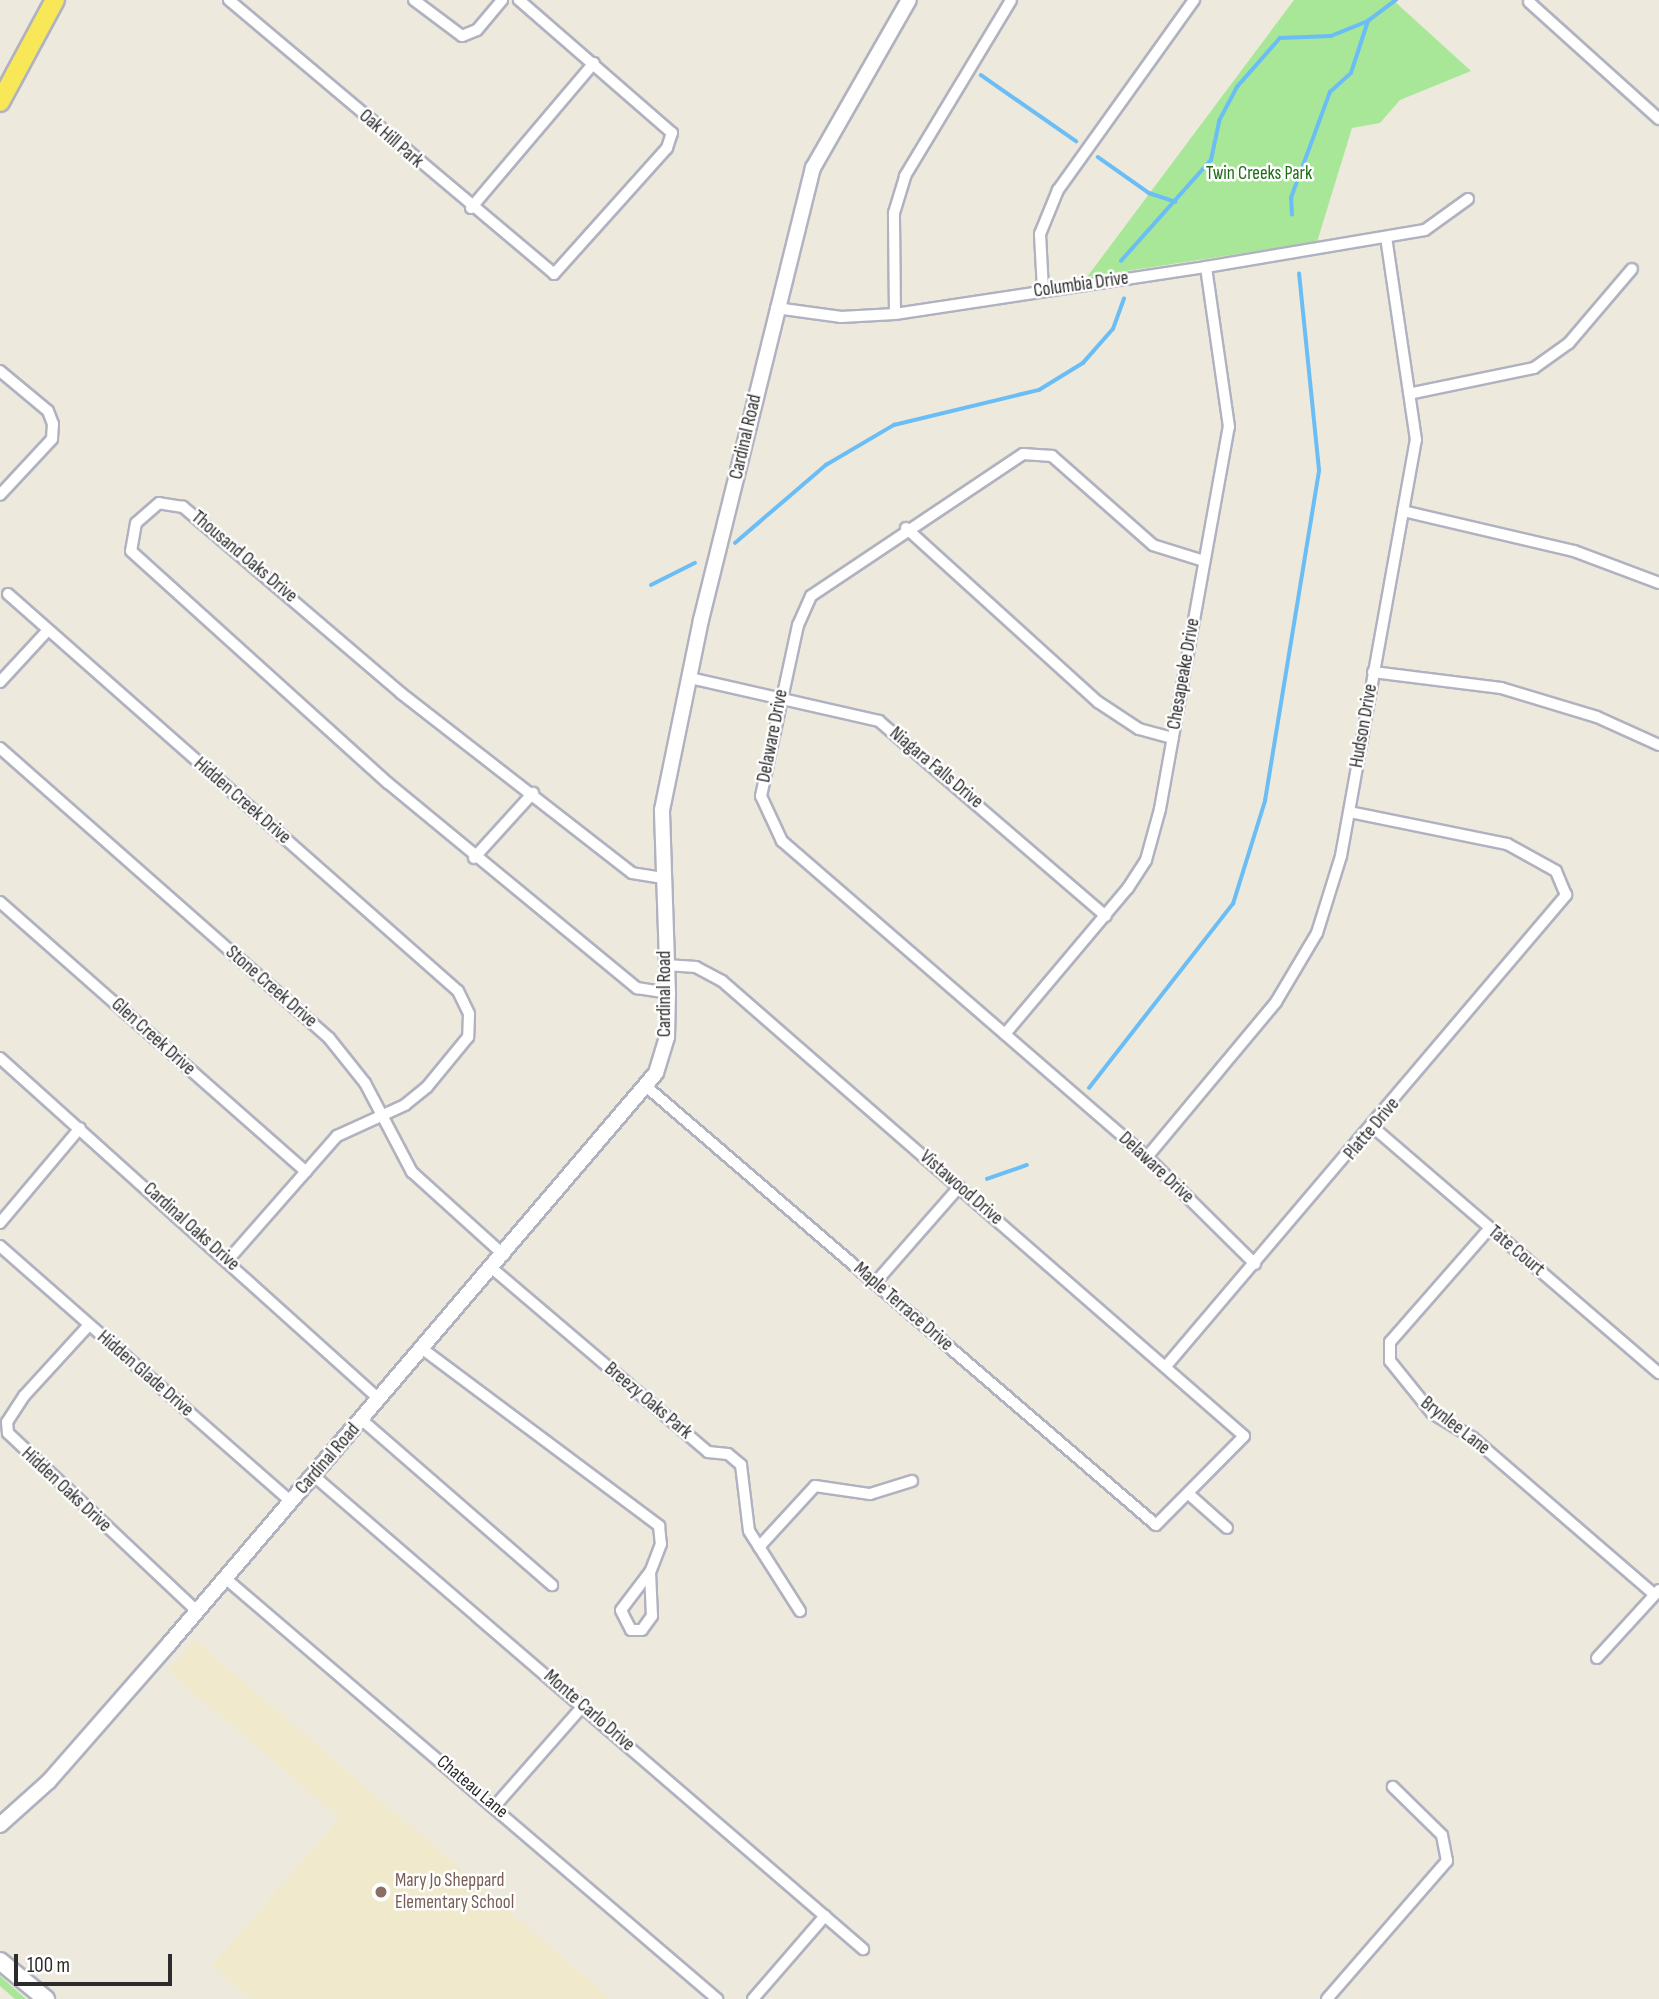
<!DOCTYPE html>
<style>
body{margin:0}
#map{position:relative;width:1659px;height:1999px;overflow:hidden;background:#eee9dd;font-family:"Sofia Sans Condensed",sans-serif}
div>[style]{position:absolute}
.education>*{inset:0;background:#f0e9cc}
.green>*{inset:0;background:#a7e797}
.stream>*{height:3.5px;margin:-1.75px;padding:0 1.75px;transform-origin:1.75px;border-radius:1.75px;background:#6bbdf5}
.roads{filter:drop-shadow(2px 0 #b1b2c0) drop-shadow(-2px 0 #b1b2c0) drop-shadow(0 2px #b1b2c0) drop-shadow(0 -2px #b1b2c0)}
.minor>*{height:10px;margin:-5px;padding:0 5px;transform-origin:5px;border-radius:5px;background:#fff}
.tertiary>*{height:14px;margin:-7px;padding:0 7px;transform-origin:7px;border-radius:7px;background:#fff}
.secondary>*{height:16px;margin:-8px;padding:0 8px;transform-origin:8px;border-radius:8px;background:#fff}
.primary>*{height:18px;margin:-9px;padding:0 9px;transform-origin:9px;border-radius:9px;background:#f8e858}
.dots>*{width:19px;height:19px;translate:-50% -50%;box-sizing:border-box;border:4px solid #fff;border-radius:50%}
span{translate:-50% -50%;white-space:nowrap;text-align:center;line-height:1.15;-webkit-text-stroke:5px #fff;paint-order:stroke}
.street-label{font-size:19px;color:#2c2c2c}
.park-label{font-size:19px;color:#1d6d17}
.education-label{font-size:19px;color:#785e54}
.left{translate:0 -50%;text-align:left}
.scale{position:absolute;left:14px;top:1954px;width:158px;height:32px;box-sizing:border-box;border:4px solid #2c2c2c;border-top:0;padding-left:9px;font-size:21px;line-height:24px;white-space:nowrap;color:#2c2c2c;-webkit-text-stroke:5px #fff;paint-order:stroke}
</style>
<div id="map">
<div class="education">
<div style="clip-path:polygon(195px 1640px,611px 1999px,249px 1999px,212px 1965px,340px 1818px,168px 1671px)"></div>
</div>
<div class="green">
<div style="clip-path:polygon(1294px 0,1393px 0,1471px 71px,1400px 100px,1380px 123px,1352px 128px,1317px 242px,1087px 277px)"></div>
<div style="clip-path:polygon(0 1976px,26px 1999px,15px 1999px,0 1986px)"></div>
</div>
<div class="stream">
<div style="left:981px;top:75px;width:116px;rotate:34.8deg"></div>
<div style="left:1098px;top:157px;width:62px;rotate:35.2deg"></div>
<div style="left:1149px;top:193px;width:28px;rotate:18deg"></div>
<div style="left:1292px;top:215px;width:17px;rotate:-93deg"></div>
<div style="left:1291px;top:198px;width:113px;rotate:-69.8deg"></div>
<div style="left:1330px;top:92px;width:28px;rotate:-42deg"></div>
<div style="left:1351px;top:73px;width:55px;rotate:-71.9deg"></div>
<div style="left:1121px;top:261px;width:135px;rotate:-48.3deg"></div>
<div style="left:1211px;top:160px;width:40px;rotate:-78deg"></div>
<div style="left:1219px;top:121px;width:38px;rotate:-62deg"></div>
<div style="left:1237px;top:87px;width:65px;rotate:-48.7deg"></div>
<div style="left:1280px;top:38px;width:51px;rotate:-2.2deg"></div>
<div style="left:1331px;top:36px;width:40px;rotate:-22deg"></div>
<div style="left:1368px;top:21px;width:35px;rotate:-37deg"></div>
<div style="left:735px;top:543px;width:120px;rotate:-40.6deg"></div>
<div style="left:826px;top:465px;width:79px;rotate:-30.5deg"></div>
<div style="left:894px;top:425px;width:149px;rotate:-13.6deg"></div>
<div style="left:1039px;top:390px;width:52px;rotate:-31.5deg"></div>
<div style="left:1083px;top:363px;width:45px;rotate:-48.6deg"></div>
<div style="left:1113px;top:329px;width:32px;rotate:-70deg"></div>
<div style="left:651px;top:585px;width:49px;rotate:-26.6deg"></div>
<div style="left:1089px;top:1088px;width:234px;rotate:-52deg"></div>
<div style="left:1233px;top:904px;width:108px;rotate:-72.7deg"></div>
<div style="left:1265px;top:801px;width:335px;rotate:-80.7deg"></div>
<div style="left:1319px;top:470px;width:197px;rotate:-95.8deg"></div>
<div style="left:987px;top:1179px;width:42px;rotate:-19.3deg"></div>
</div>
<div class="roads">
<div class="minor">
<div style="left:229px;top:0;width:425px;rotate:40.1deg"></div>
<div style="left:554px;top:274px;width:169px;rotate:-48.1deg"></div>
<div style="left:667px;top:148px;width:16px;rotate:-72deg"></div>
<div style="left:672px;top:133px;width:203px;rotate:-139deg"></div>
<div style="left:414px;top:0;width:60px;rotate:36.9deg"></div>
<div style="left:462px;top:36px;width:16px;rotate:-22deg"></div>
<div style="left:477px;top:30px;width:39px;rotate:-50deg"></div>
<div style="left:1529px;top:2px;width:175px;rotate:42deg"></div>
<div style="left:471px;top:208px;width:190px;rotate:-49.7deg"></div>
<div style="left:1043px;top:290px;width:56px;rotate:-93.1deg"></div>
<div style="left:1040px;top:234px;width:48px;rotate:-67.8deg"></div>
<div style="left:1058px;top:190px;width:234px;rotate:-54.4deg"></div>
<div style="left:776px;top:308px;width:66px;rotate:7.9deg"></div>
<div style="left:841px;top:317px;width:54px;rotate:-3.2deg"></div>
<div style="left:895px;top:314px;width:315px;rotate:-8.6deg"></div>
<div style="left:1206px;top:267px;width:222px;rotate:-9.6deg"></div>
<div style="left:1425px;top:230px;width:53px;rotate:-35.8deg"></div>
<div style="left:895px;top:314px;width:101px;rotate:-90.6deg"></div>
<div style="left:894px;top:213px;width:39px;rotate:-73deg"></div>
<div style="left:905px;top:176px;width:205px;rotate:-58.9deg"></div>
<div style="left:0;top:371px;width:62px;rotate:39.8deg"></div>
<div style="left:48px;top:411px;width:14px;rotate:69deg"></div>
<div style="left:53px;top:424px;width:15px;rotate:94deg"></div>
<div style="left:52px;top:439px;width:76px;rotate:132.9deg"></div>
<div style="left:1413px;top:393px;width:124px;rotate:-11.7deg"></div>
<div style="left:1534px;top:368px;width:43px;rotate:-35.5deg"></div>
<div style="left:1569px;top:343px;width:97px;rotate:-49.6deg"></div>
<div style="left:1403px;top:511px;width:176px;rotate:13.2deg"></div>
<div style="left:1574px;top:551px;width:91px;rotate:20.6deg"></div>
<div style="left:906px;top:528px;width:259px;rotate:42.2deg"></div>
<div style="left:1098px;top:702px;width:49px;rotate:33.4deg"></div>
<div style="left:1139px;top:729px;width:35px;rotate:15deg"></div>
<div style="left:1204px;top:561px;width:53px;rotate:-162.6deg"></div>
<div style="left:1153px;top:545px;width:135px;rotate:-138.6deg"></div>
<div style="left:1052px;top:456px;width:29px;rotate:-176deg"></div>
<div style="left:1023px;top:454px;width:255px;rotate:146.2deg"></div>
<div style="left:811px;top:596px;width:32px;rotate:114deg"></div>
<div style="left:798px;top:625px;width:175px;rotate:102.2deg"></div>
<div style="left:761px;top:796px;width:50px;rotate:65deg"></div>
<div style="left:782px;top:841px;width:483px;rotate:40.9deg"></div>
<div style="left:1147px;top:1157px;width:152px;rotate:44.7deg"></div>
<div style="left:8px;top:594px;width:600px;rotate:41.42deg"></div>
<div style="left:458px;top:991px;width:25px;rotate:64deg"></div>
<div style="left:469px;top:1014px;width:23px;rotate:92deg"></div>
<div style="left:468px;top:1037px;width:65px;rotate:129.4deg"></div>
<div style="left:427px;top:1087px;width:28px;rotate:141deg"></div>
<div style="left:405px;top:1105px;width:75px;rotate:155.5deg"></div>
<div style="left:337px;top:1136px;width:165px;rotate:131.3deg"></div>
<div style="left:1373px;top:672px;width:129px;rotate:7.1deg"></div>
<div style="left:1501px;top:688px;width:100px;rotate:16.8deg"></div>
<div style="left:1597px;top:717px;width:68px;rotate:24.3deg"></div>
<div style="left:690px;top:678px;width:194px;rotate:12.8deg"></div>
<div style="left:879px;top:721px;width:299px;rotate:40.7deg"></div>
<div style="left:0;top:682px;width:69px;rotate:-47.3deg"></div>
<div style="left:0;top:748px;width:439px;rotate:41.4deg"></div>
<div style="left:329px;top:1038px;width:58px;rotate:51.3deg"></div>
<div style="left:365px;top:1083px;width:101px;rotate:62.2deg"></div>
<div style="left:412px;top:1172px;width:124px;rotate:42.1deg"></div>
<div style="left:474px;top:858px;width:88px;rotate:-47.8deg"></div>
<div style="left:663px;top:878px;width:31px;rotate:-171deg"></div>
<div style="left:632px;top:873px;width:293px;rotate:-142.1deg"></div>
<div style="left:401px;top:693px;width:287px;rotate:-139.5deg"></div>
<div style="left:183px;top:507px;width:24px;rotate:-171deg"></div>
<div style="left:159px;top:503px;width:30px;rotate:139deg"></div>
<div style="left:136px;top:523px;width:28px;rotate:100deg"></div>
<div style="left:131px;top:551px;width:346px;rotate:42.1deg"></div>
<div style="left:388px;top:783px;width:323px;rotate:39.5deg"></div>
<div style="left:637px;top:988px;width:31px;rotate:9deg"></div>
<div style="left:0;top:902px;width:408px;rotate:41.4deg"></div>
<div style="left:1005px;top:1034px;width:191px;rotate:-49.9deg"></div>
<div style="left:1128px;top:888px;width:33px;rotate:-57deg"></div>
<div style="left:1146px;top:860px;width:53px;rotate:-74.6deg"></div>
<div style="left:1160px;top:809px;width:388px;rotate:-79.8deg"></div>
<div style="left:1229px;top:427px;width:162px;rotate:-98.2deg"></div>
<div style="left:0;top:1058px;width:510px;rotate:41.98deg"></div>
<div style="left:648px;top:1088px;width:670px;rotate:40.7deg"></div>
<div style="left:1156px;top:1525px;width:125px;rotate:-45.3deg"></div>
<div style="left:1244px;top:1436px;width:692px;rotate:-138.92deg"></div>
<div style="left:722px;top:981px;width:30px;rotate:-152deg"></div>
<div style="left:696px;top:967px;width:30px;rotate:-176deg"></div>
<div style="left:1374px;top:1128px;width:376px;rotate:40.7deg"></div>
<div style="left:1147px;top:1157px;width:202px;rotate:-50.2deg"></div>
<div style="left:1276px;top:1002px;width:80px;rotate:-59.3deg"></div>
<div style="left:1317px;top:933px;width:81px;rotate:-72.7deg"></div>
<div style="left:1341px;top:856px;width:423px;rotate:-79.8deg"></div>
<div style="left:1416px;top:440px;width:204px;rotate:-98.4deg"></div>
<div style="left:0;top:1223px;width:124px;rotate:-49.9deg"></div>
<div style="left:1489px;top:1229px;width:150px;rotate:131.2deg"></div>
<div style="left:1390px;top:1342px;width:19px;rotate:90deg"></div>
<div style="left:1390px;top:1361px;width:67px;rotate:51.1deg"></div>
<div style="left:1432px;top:1413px;width:48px;rotate:31.4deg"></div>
<div style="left:1473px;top:1438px;width:240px;rotate:40.8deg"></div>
<div style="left:0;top:1246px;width:388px;rotate:41.3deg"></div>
<div style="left:493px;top:1269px;width:282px;rotate:40.4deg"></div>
<div style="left:708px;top:1452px;width:20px;rotate:6deg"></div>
<div style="left:728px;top:1454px;width:17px;rotate:40deg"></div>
<div style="left:741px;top:1465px;width:66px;rotate:83.1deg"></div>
<div style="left:749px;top:1531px;width:95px;rotate:57.5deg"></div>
<div style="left:875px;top:1283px;width:128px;rotate:-48.8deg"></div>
<div style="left:89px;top:1325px;width:96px;rotate:132.5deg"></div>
<div style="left:24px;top:1396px;width:31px;rotate:123deg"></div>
<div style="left:7px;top:1422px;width:11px;rotate:85deg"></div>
<div style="left:8px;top:1433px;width:260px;rotate:43.3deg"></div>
<div style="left:424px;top:1350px;width:294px;rotate:36.8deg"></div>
<div style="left:659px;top:1526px;width:18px;rotate:84deg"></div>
<div style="left:661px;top:1544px;width:30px;rotate:111deg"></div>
<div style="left:1167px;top:1365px;width:617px;rotate:-49.67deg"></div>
<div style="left:1566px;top:895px;width:26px;rotate:-113deg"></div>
<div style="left:1556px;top:871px;width:56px;rotate:-151.1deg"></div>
<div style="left:1507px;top:844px;width:160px;rotate:-168.5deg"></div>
<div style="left:362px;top:1420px;width:252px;rotate:41deg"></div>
<div style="left:314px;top:1476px;width:725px;rotate:40.75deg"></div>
<div style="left:1191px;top:1496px;width:48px;rotate:41.6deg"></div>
<div style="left:759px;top:1547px;width:83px;rotate:-47.4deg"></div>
<div style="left:815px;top:1486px;width:56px;rotate:8.3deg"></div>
<div style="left:870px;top:1494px;width:44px;rotate:-17.2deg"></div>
<div style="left:650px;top:1572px;width:44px;rotate:87.4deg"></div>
<div style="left:652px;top:1616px;width:17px;rotate:126deg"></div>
<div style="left:642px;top:1630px;width:11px;rotate:180deg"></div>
<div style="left:631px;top:1630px;width:22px;rotate:-117deg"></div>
<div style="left:621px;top:1610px;width:48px;rotate:-52.7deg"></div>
<div style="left:225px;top:1578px;width:648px;rotate:40.55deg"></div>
<div style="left:1597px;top:1658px;width:92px;rotate:-47.6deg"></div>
<div style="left:495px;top:1806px;width:133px;rotate:-48.7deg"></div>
<div style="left:753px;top:1999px;width:110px;rotate:-49.1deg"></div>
<div style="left:1327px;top:1999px;width:183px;rotate:-49deg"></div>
<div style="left:1447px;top:1861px;width:26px;rotate:-101deg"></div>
<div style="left:1442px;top:1835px;width:69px;rotate:-135.6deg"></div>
</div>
<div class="tertiary">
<div style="left:0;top:1825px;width:66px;rotate:-41.9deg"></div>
<div style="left:49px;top:1781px;width:182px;rotate:-48.8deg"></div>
<div style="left:169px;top:1644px;width:750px;rotate:-49.54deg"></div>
<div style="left:656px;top:1073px;width:38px;rotate:-73deg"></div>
<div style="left:667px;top:1037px;width:44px;rotate:-88.7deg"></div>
<div style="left:668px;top:993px;width:183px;rotate:-91.9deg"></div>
<div style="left:662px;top:810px;width:194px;rotate:-78.4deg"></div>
<div style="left:701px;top:620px;width:466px;rotate:-76.1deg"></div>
<div style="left:813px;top:168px;width:193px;rotate:-60.3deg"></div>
</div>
<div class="secondary">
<div style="left:0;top:1961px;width:60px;rotate:39.6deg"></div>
</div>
<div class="primary">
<div style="left:0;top:102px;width:116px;rotate:-61.7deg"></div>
</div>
</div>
<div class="dots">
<div style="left:381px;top:1892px;background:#8d6e63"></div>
</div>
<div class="street-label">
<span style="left:391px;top:139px;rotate:41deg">Oak Hill Park</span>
<span style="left:1081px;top:285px;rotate:-8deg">Columbia Drive</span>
<span style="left:746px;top:437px;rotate:-77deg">Cardinal Road</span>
<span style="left:244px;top:557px;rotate:40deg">Thousand Oaks Drive</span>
<span style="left:1184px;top:674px;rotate:-80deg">Chesapeake Drive</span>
<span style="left:1364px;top:726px;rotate:-80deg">Hudson Drive</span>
<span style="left:773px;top:736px;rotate:-79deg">Delaware Drive</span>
<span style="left:936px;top:768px;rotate:40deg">Niagara Falls Drive</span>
<span style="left:242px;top:801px;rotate:41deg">Hidden Creek Drive</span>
<span style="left:271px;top:987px;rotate:41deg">Stone Creek Drive</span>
<span style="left:665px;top:994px;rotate:-90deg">Cardinal Road</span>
<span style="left:153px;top:1037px;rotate:42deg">Glen Creek Drive</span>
<span style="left:1372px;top:1129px;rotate:-50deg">Platte Drive</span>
<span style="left:1156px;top:1168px;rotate:43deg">Delaware Drive</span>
<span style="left:961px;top:1188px;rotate:41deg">Vistawood Drive</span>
<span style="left:191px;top:1227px;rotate:42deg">Cardinal Oaks Drive</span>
<span style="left:1516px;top:1251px;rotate:40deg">Tate Court</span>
<span style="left:903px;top:1307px;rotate:41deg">Maple Terrace Drive</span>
<span style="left:145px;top:1374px;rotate:41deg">Hidden Glade Drive</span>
<span style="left:648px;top:1401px;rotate:40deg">Breezy Oaks Park</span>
<span style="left:1455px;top:1426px;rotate:38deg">Brynlee Lane</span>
<span style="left:328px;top:1459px;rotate:-49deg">Cardinal Road</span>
<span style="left:66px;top:1490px;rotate:43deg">Hidden Oaks Drive</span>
<span style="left:589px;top:1711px;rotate:41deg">Monte Carlo Drive</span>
<span style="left:472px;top:1787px;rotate:40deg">Chateau Lane</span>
</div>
<div class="park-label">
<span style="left:1259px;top:174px">Twin Creeks Park</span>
</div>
<div class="education-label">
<span class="left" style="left:395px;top:1892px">Mary Jo Sheppard<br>Elementary School</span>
</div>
<div class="scale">100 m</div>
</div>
